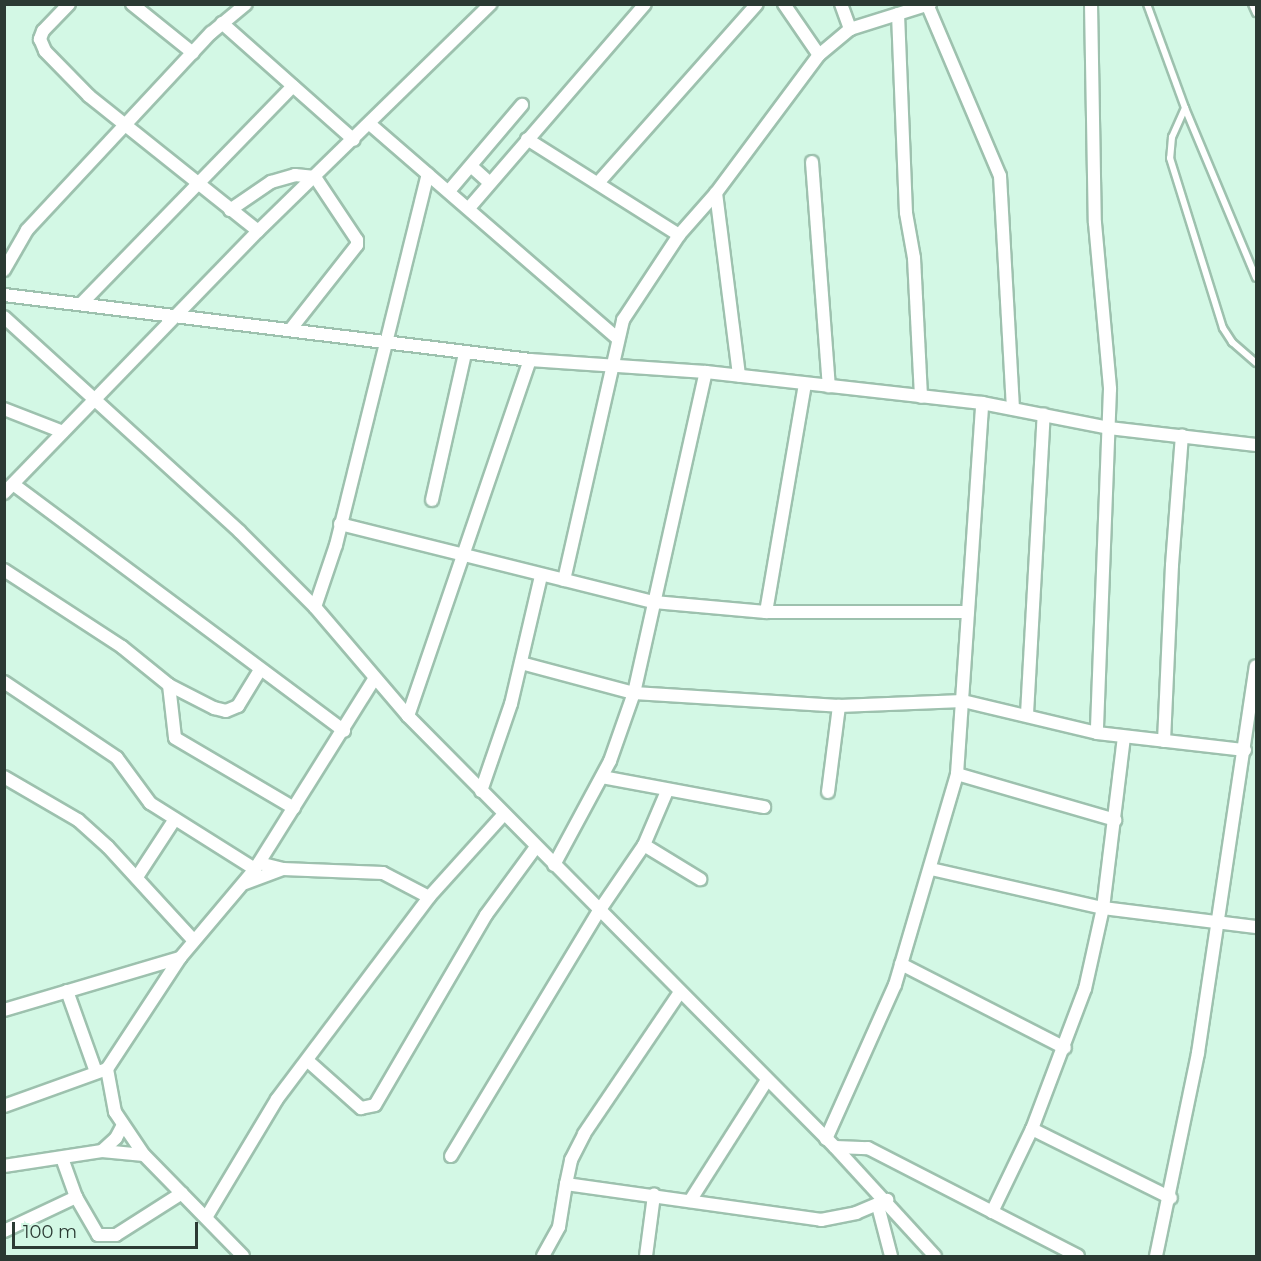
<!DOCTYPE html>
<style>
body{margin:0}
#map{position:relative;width:1261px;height:1261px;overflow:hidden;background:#d3f8e5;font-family:Montserrat,sans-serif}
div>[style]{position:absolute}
.roads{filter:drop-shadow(2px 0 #9dc1ae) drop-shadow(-2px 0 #9dc1ae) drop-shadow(0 2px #9dc1ae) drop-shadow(0 -2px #9dc1ae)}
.service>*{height:6px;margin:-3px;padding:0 3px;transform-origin:3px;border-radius:3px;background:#fff}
.minor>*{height:12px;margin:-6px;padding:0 6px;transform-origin:6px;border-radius:6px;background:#fff}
span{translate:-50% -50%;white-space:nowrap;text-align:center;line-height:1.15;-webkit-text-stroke:6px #d3f8e5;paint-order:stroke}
.frame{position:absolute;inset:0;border:6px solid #2b3a33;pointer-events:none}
.scale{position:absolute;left:12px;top:1222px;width:186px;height:27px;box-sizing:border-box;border:3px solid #2b3a33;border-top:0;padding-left:8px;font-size:18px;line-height:21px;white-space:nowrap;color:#2b3a33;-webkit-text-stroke:4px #d3f8e5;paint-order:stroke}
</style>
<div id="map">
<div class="roads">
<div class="service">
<div style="left:1147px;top:4px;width:111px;rotate:69.9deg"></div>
<div style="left:1185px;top:108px;width:184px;rotate:67.3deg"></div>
<div style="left:1252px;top:4px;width:10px;rotate:66deg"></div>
<div style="left:1185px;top:108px;width:32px;rotate:114deg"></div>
<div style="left:1172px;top:137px;width:21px;rotate:95deg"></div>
<div style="left:1170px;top:158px;width:178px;rotate:72.7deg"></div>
<div style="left:1223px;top:328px;width:17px;rotate:57deg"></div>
<div style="left:1232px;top:342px;width:32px;rotate:41deg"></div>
</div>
<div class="minor">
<div style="left:69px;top:4px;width:37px;rotate:134deg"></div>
<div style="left:43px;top:31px;width:9px;rotate:111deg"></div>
<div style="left:40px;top:39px;width:13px;rotate:67deg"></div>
<div style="left:45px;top:51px;width:63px;rotate:45.6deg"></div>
<div style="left:89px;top:96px;width:216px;rotate:38.6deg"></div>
<div style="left:132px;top:4px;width:78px;rotate:38.8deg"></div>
<div style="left:841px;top:4px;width:27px;rotate:70deg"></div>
<div style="left:927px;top:4px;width:187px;rotate:67deg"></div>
<div style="left:1000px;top:176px;width:233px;rotate:86.8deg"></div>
<div style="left:1091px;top:4px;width:219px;rotate:89deg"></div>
<div style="left:1095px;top:223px;width:167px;rotate:84.8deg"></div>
<div style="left:1110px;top:389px;width:344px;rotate:92.2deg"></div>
<div style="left:898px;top:14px;width:199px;rotate:87.7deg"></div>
<div style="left:906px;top:213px;width:46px;rotate:79.9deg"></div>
<div style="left:914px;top:258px;width:139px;rotate:87.1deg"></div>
<div style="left:222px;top:23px;width:176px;rotate:41.6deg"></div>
<div style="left:819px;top:55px;width:40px;rotate:-40deg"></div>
<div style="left:850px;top:29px;width:84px;rotate:-17.4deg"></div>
<div style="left:371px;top:125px;width:325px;rotate:40.9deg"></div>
<div style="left:527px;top:139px;width:180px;rotate:32.3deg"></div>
<div style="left:812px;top:162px;width:225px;rotate:85.7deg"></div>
<div style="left:471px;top:166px;width:25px;rotate:42deg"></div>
<div style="left:598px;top:183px;width:239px;rotate:-48.4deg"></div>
<div style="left:449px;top:191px;width:113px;rotate:-49.7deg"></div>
<div style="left:716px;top:193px;width:184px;rotate:82.8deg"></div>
<div style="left:469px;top:208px;width:269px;rotate:-49.2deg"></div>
<div style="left:230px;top:210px;width:50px;rotate:-34.3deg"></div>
<div style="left:271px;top:182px;width:25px;rotate:-16deg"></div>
<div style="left:295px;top:175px;width:20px;rotate:6deg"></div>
<div style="left:315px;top:177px;width:76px;rotate:56.3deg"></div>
<div style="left:357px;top:240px;width:5px;rotate:90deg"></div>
<div style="left:357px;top:245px;width:108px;rotate:128.2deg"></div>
<div style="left:4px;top:270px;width:46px;rotate:-60.1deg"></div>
<div style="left:27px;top:230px;width:270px;rotate:-47deg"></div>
<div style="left:211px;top:33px;width:45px;rotate:-39.6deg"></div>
<div style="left:4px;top:295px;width:530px;rotate:7.04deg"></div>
<div style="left:530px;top:360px;width:176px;rotate:3.9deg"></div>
<div style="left:706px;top:372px;width:278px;rotate:6.4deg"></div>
<div style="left:982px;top:403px;width:129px;rotate:11.1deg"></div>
<div style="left:1109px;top:428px;width:148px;rotate:6.6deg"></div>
<div style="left:83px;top:302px;width:301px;rotate:-45.8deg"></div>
<div style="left:4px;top:317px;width:319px;rotate:42.3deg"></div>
<div style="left:240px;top:532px;width:106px;rotate:45deg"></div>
<div style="left:315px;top:607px;width:143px;rotate:49.5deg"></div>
<div style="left:408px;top:716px;width:607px;rotate:45.27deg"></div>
<div style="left:835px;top:1147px;width:148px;rotate:47.5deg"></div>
<div style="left:4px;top:409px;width:63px;rotate:21.3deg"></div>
<div style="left:13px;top:484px;width:413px;rotate:36.7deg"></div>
<div style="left:4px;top:493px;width:365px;rotate:-45.9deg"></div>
<div style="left:258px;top:231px;width:325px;rotate:-44.3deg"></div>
<div style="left:432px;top:500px;width:151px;rotate:-77.3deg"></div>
<div style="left:340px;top:524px;width:324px;rotate:14deg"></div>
<div style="left:654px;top:602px;width:112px;rotate:5.1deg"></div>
<div style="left:766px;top:612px;width:201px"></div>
<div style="left:4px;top:570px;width:141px;rotate:33.1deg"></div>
<div style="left:122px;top:647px;width:60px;rotate:39deg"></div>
<div style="left:169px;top:685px;width:51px;rotate:27.1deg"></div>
<div style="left:214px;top:708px;width:12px;rotate:14deg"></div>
<div style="left:226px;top:711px;width:13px;rotate:-23deg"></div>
<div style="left:238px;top:706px;width:42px;rotate:-58.6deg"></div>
<div style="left:564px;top:580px;width:267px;rotate:-77.2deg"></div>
<div style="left:623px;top:320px;width:102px;rotate:-56.6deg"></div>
<div style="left:679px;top:235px;width:56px;rotate:-48.6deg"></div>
<div style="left:716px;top:193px;width:172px;rotate:-53.3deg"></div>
<div style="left:819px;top:55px;width:62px;rotate:-124.5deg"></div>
<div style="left:315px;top:607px;width:65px;rotate:-71.3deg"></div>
<div style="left:336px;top:545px;width:382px;rotate:-76.1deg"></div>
<div style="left:766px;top:612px;width:231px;rotate:-80.3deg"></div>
<div style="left:521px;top:663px;width:117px;rotate:14.9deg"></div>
<div style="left:634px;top:693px;width:205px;rotate:3.6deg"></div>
<div style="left:839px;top:706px;width:124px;rotate:-2.3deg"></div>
<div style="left:963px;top:701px;width:138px;rotate:13.4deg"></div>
<div style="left:1097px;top:733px;width:149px;rotate:6.6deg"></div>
<div style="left:4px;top:682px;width:136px;rotate:33.9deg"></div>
<div style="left:117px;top:758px;width:56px;rotate:53.7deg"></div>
<div style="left:150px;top:803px;width:124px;rotate:32.2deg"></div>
<div style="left:169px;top:685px;width:53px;rotate:83.5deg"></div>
<div style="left:175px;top:738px;width:138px;rotate:30.5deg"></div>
<div style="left:1027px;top:714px;width:300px;rotate:-86.8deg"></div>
<div style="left:408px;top:716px;width:376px;rotate:-71.1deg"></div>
<div style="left:1164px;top:741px;width:176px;rotate:-87.4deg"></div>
<div style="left:1172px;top:565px;width:130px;rotate:-85.6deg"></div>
<div style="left:957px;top:774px;width:165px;rotate:16.2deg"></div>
<div style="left:4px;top:777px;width:86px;rotate:30.2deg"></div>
<div style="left:78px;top:820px;width:40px;rotate:42deg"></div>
<div style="left:108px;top:847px;width:127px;rotate:47.5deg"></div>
<div style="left:602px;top:777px;width:165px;rotate:10.5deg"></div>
<div style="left:481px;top:791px;width:92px;rotate:-71deg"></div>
<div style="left:511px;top:704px;width:131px;rotate:-76.8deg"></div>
<div style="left:828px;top:792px;width:87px;rotate:-82.7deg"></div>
<div style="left:644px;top:845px;width:66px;rotate:31.3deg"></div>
<div style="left:259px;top:863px;width:25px;rotate:14deg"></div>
<div style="left:283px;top:869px;width:100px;rotate:2.3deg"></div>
<div style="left:383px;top:873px;width:52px;rotate:27.6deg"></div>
<div style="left:554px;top:865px;width:118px;rotate:-61.7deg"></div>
<div style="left:610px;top:761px;width:72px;rotate:-70.6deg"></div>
<div style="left:634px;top:693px;width:329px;rotate:-77.4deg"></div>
<div style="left:931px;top:869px;width:176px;rotate:12.8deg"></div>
<div style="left:1103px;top:908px;width:154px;rotate:7.1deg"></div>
<div style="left:137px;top:877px;width:69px;rotate:-56.8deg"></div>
<div style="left:245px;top:883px;width:40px;rotate:-20.2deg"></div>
<div style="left:901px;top:964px;width:184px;rotate:27.1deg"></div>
<div style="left:67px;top:991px;width:86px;rotate:70.3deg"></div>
<div style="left:4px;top:1010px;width:184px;rotate:-16.5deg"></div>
<div style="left:308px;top:1061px;width:71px;rotate:41.6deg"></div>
<div style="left:361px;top:1108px;width:14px;rotate:-12deg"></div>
<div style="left:375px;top:1105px;width:220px;rotate:-59.7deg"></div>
<div style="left:486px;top:915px;width:84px;rotate:-53.7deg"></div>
<div style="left:4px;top:1106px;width:109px;rotate:-19.8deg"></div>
<div style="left:1032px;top:1129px;width:155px;rotate:26.4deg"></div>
<div style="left:826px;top:1139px;width:169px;rotate:-65.9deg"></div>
<div style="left:895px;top:985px;width:220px;rotate:-73.6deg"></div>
<div style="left:957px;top:774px;width:372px;rotate:-86.1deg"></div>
<div style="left:835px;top:1147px;width:33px;rotate:2deg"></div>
<div style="left:868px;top:1148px;width:236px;rotate:27.2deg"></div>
<div style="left:102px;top:1151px;width:19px;rotate:-43deg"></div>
<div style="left:116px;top:1138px;width:15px;rotate:-62deg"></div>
<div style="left:451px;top:1156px;width:286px;rotate:-58.9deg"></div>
<div style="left:599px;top:911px;width:80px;rotate:-55.7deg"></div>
<div style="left:644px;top:845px;width:59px;rotate:-66.9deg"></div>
<div style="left:62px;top:1158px;width:41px;rotate:70.3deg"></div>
<div style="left:76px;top:1197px;width:44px;rotate:59.9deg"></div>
<div style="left:98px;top:1235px;width:18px"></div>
<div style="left:116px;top:1235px;width:78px;rotate:-32.5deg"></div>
<div style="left:4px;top:1166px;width:99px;rotate:-8.7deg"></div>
<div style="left:102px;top:1151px;width:42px;rotate:5.4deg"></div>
<div style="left:566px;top:1184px;width:25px;rotate:-78deg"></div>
<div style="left:571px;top:1160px;width:29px;rotate:-63deg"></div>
<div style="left:584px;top:1134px;width:171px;rotate:-55.9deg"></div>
<div style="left:690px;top:1201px;width:143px;rotate:-57.5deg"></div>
<div style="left:878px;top:1206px;width:52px;rotate:75.4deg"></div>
<div style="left:992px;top:1212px;width:92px;rotate:-64.3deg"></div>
<div style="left:1032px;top:1129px;width:150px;rotate:-69.3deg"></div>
<div style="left:1085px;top:989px;width:83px;rotate:-77.5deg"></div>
<div style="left:1103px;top:908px;width:172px;rotate:-83deg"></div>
<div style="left:207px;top:1216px;width:136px;rotate:-59.1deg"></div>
<div style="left:277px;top:1099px;width:253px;rotate:-53deg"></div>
<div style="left:429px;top:897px;width:112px;rotate:-47.9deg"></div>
<div style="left:4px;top:1231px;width:80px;rotate:-25.3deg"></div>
<div style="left:243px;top:1256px;width:141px;rotate:-134.4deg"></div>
<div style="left:144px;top:1155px;width:52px;rotate:-124deg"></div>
<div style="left:115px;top:1112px;width:44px;rotate:-100.5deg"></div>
<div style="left:107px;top:1069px;width:133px;rotate:-56.7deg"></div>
<div style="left:180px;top:958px;width:116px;rotate:-49.9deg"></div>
<div style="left:255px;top:869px;width:224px;rotate:-57.9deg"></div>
<div style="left:543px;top:1256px;width:33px;rotate:-61deg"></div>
<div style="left:559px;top:1227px;width:44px;rotate:-80.8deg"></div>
<div style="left:566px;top:1184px;width:258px;rotate:8deg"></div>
<div style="left:821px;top:1220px;width:36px;rotate:-11deg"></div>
<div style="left:856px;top:1213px;width:34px;rotate:-23deg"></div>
<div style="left:646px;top:1256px;width:62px;rotate:-82.5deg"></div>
<div style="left:1156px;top:1256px;width:207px;rotate:-78.3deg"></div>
<div style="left:1198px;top:1053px;width:391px;rotate:-81.5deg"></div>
</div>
</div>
<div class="frame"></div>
<div class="scale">100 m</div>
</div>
